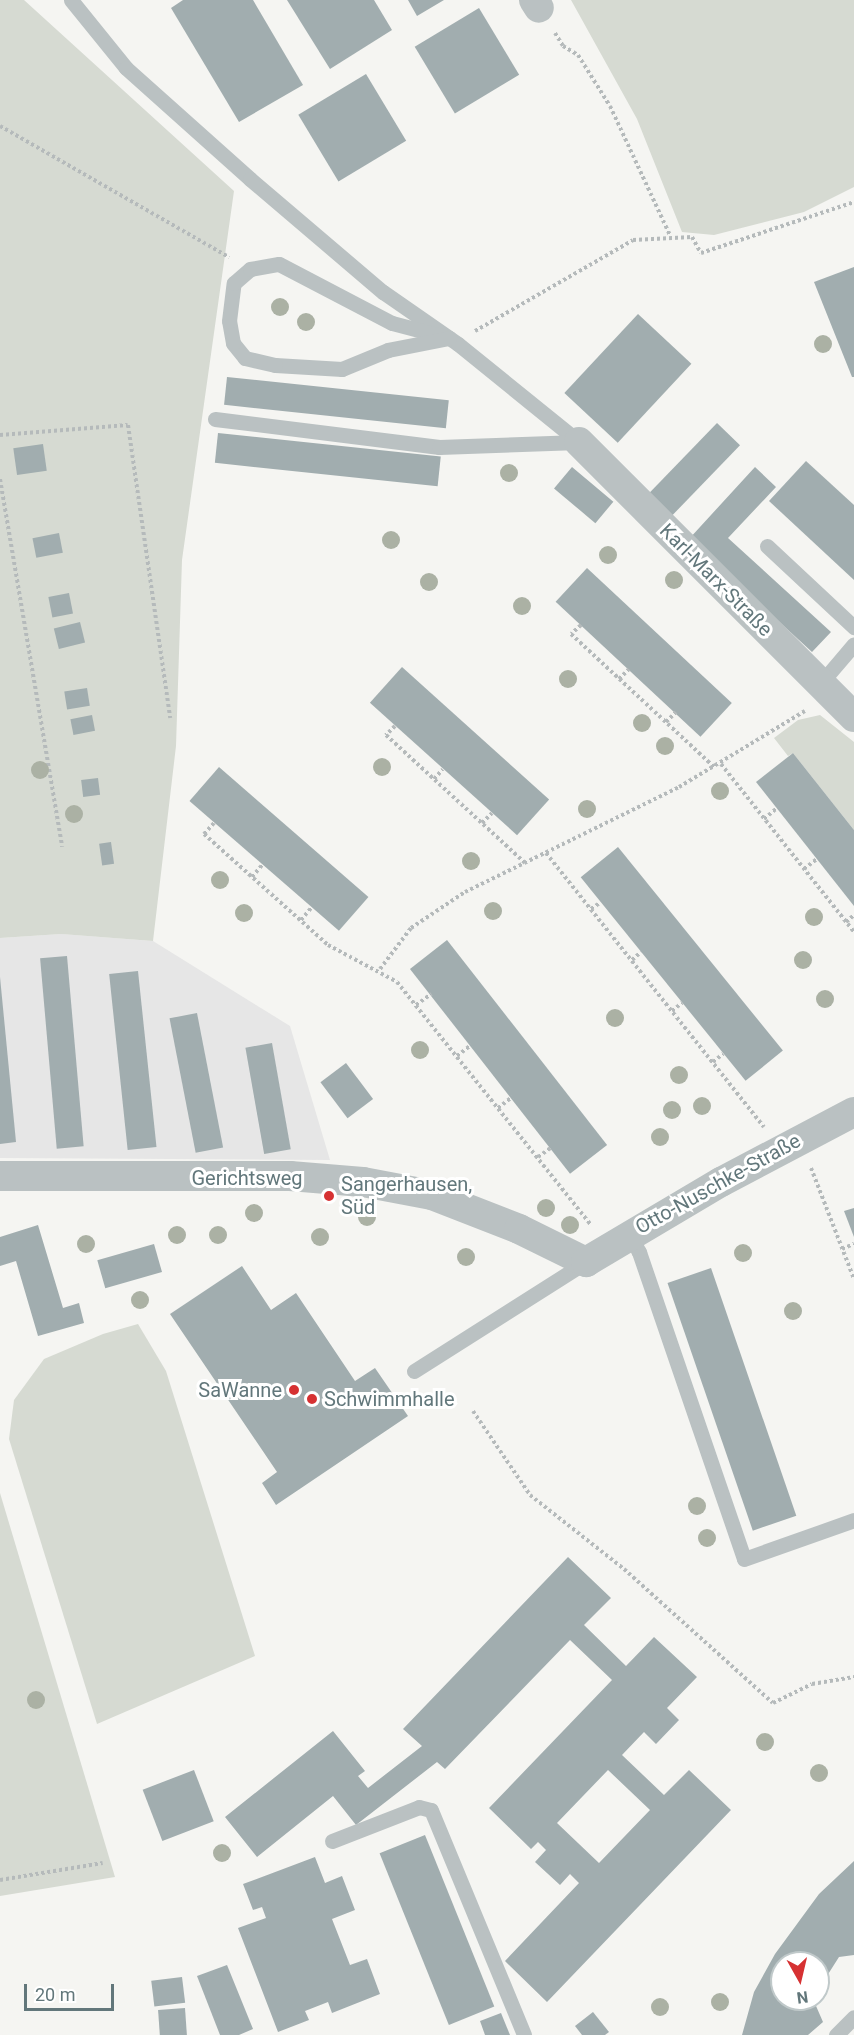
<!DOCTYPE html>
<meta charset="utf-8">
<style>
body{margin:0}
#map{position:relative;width:854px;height:2035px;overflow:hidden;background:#f5f5f2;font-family:Roboto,sans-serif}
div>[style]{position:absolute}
.built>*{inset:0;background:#e6e6e6}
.green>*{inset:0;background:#d6dad2}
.building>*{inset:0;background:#a1adaf;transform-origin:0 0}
.path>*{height:4px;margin-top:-2px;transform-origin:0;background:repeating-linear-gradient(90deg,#b5babb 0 3px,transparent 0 6px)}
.lane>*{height:15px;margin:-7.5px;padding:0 7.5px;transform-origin:7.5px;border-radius:7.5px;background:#bac1c2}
.street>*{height:30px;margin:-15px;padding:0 15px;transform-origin:15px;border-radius:15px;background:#bac1c2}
.trees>*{width:18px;height:18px;margin:-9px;border-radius:50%;background:#abb1a4}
.dots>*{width:16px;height:16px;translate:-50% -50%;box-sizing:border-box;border:3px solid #fff;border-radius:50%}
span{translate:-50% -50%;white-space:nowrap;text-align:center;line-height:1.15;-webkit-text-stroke:6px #fff;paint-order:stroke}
.street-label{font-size:20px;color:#62777b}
.poi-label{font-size:20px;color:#62777b}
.left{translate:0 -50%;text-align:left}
.right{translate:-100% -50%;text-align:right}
.north{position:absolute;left:770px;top:1951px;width:60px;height:60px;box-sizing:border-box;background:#fff;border:2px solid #c0c9ca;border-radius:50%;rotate:172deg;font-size:16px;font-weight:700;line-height:24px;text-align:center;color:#62777b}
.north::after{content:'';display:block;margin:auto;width:21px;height:27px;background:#d63132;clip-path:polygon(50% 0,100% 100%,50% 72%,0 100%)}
.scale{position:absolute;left:24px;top:1984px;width:90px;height:27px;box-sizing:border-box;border:3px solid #62777b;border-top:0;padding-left:8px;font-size:18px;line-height:21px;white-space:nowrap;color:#62777b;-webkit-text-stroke:4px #fff;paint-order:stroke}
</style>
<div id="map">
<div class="built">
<div style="clip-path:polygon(61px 934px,153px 941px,290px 1026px,330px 1160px,0 1158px,0 938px)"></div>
</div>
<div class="green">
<div style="clip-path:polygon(0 0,24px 0,234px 191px,182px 560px,176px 746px,153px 941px,61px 934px,0 938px)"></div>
<div style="clip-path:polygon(571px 0,854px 0,854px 187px,804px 212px,714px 235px,682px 232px,637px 119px)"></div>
<div style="clip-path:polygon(820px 715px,854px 742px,854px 830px,793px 753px,788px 756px,774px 738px,798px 720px)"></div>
<div style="clip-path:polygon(138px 1324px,166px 1371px,255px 1656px,97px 1724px,9px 1439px,14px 1400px,44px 1359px,103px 1334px)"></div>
<div style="clip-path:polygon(0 1493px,115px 1877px,0 1896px)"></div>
</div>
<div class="building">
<div style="clip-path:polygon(183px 0,253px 0,303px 85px,239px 122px,171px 8px)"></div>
<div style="clip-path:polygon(287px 0,374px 0,392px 30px,330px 69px)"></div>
<div style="clip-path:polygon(408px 0,444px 0,417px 16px)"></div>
<div style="left:479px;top:8px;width:78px;height:75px;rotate:59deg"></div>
<div style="left:366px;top:74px;width:78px;height:79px;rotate:59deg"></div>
<div style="clip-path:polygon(854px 267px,854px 377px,852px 377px,814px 282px)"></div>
<div style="left:638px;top:314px;width:73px;height:108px;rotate:43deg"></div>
<div style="left:227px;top:377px;width:223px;height:28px;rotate:6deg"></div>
<div style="left:717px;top:423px;width:32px;height:103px;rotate:44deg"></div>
<div style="left:218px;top:433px;width:224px;height:30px;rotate:6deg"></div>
<div style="left:43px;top:444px;width:27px;height:30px;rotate:82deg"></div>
<div style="clip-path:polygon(806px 461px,854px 505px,854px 580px,769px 501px)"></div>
<div style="left:572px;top:467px;width:54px;height:28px;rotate:40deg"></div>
<div style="clip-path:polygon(755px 467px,776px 487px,728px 538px,831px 632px,812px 652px,689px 539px)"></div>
<div style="left:59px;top:533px;width:20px;height:27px;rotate:79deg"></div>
<div style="left:587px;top:568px;width:198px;height:46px;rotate:43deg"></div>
<div style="left:69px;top:593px;width:21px;height:21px;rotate:79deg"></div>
<div style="left:80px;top:622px;width:21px;height:27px;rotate:76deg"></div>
<div style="left:402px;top:667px;width:198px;height:48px;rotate:42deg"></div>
<div style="left:87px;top:688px;width:18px;height:23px;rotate:81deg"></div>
<div style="left:92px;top:715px;width:16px;height:22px;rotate:79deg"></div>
<div style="clip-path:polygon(793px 753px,854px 830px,854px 906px,756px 782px)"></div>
<div style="left:219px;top:767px;width:198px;height:45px;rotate:41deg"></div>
<div style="left:98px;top:778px;width:17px;height:17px;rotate:83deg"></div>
<div style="left:111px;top:842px;width:22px;height:12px;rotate:82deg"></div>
<div style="left:618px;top:847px;width:262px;height:48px;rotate:51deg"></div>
<div style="left:447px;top:940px;width:260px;height:47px;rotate:52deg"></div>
<div style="left:67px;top:956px;width:191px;height:27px;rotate:85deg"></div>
<div style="left:138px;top:971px;width:177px;height:29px;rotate:84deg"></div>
<div style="clip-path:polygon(0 977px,16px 1142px,0 1144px)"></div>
<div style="left:197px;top:1013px;width:137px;height:28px;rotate:79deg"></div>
<div style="left:272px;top:1043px;width:108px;height:27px;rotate:80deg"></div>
<div style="left:346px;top:1063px;width:45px;height:32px;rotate:53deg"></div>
<div style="clip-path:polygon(854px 1208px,854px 1237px,844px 1211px)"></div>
<div style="clip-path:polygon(38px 1225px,63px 1308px,79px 1303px,84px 1323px,38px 1336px,16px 1261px,0 1266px,0 1237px)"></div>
<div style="left:154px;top:1244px;width:29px;height:59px;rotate:74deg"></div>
<div style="clip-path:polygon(242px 1266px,271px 1310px,296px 1293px,355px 1381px,375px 1368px,408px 1416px,276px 1505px,262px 1483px,277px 1472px,170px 1314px)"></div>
<div style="left:711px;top:1268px;width:262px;height:46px;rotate:71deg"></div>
<div style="clip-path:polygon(evenodd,568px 1557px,611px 1598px,584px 1625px,626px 1666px,654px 1637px,697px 1677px,667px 1708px,679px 1720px,656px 1744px,644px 1732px,622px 1755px,664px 1795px,689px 1770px,731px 1810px,547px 2002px,505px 1961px,579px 1883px,570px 1874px,560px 1885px,535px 1862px,546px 1850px,538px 1842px,531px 1849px,489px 1808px,612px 1680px,570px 1640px,445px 1769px,437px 1762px,356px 1825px,333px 1796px,257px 1857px,225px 1817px,333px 1731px,365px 1771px,358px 1776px,368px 1788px,422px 1746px,403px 1729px,568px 1557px,608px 1770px,650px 1810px,599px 1863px,557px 1823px,608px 1770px)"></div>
<div style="left:194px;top:1770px;width:55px;height:55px;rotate:69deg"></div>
<div style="left:425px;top:1835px;width:185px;height:49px;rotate:68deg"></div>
<div style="clip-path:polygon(315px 1857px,325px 1883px,342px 1876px,355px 1910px,332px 1919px,350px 1965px,367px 1959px,380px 1994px,332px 2013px,328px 2002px,305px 2011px,309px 2020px,278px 2032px,238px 1928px,266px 1918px,262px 1907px,253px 1910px,243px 1884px)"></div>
<div style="clip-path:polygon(854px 1861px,854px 1955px,839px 1957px,818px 1990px,818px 1963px,782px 1963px,782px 1999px,813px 1999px,823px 2022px,808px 2035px,742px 2035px,754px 1992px,775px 1954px,819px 1894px)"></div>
<div style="clip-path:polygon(227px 1965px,253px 2029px,239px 2035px,220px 2035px,197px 1976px)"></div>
<div style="left:182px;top:1977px;width:26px;height:31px;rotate:83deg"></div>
<div style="left:185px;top:2008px;width:27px;height:27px;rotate:86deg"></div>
<div style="clip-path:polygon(593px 2012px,609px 2032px,605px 2035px,582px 2035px,575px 2026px)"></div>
<div style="clip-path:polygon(501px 2013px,510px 2035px,485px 2035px,480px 2021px)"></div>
</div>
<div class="path">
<div style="left:555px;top:33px;width:15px;rotate:58deg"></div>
<div style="left:563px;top:46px;width:17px;rotate:31deg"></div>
<div style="left:578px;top:55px;width:60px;rotate:57.9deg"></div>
<div style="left:610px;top:106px;width:142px;rotate:65.1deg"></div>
<div style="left:0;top:126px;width:264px;rotate:29.8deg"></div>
<div style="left:475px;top:331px;width:182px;rotate:-29.9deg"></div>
<div style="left:633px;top:240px;width:59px;rotate:-2.9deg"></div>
<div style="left:692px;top:237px;width:18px;rotate:61deg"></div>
<div style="left:701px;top:253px;width:161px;rotate:-18.4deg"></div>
<div style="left:0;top:435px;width:128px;rotate:-4.5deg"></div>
<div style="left:128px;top:425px;width:296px;rotate:81.8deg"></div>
<div style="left:0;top:479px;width:373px;rotate:80.4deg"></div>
<div style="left:581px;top:625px;width:13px;rotate:138deg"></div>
<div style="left:571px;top:634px;width:197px;rotate:42.9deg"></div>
<div style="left:619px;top:679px;width:14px;rotate:-45deg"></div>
<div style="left:666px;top:722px;width:14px;rotate:-45deg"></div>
<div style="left:395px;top:726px;width:13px;rotate:135deg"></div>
<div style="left:386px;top:735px;width:189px;rotate:42.6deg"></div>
<div style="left:721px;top:764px;width:214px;rotate:51.6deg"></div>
<div style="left:434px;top:779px;width:13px;rotate:-48deg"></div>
<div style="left:764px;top:819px;width:17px;rotate:-40deg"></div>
<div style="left:214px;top:823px;width:15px;rotate:132deg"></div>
<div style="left:204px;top:834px;width:166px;rotate:41.8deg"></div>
<div style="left:328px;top:945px;width:78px;rotate:28.2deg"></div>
<div style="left:397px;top:982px;width:311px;rotate:51.4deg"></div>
<div style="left:482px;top:823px;width:14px;rotate:-45deg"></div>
<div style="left:546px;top:853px;width:350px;rotate:51.5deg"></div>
<div style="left:804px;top:869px;width:16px;rotate:-38deg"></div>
<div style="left:252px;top:877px;width:16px;rotate:-50deg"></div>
<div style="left:591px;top:909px;width:12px;rotate:-35deg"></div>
<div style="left:301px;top:920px;width:16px;rotate:-50deg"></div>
<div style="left:846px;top:922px;width:11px;rotate:-41deg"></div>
<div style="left:632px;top:960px;width:12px;rotate:-42deg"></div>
<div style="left:380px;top:969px;width:51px;rotate:-52.9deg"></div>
<div style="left:411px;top:928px;width:65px;rotate:-33.7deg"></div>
<div style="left:465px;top:892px;width:238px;rotate:-26.1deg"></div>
<div style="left:679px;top:787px;width:147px;rotate:-31.1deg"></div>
<div style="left:416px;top:1005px;width:19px;rotate:-36deg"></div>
<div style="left:672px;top:1011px;width:13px;rotate:-39deg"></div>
<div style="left:457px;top:1056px;width:18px;rotate:-38deg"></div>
<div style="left:713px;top:1062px;width:13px;rotate:-39deg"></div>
<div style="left:498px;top:1108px;width:18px;rotate:-38deg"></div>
<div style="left:538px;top:1157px;width:17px;rotate:-36deg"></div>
<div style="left:811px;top:1168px;width:119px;rotate:68.8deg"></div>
<div style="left:842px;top:1249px;width:13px;rotate:-23deg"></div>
<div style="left:473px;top:1411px;width:102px;rotate:55.8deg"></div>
<div style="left:530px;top:1495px;width:120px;rotate:38.2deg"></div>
<div style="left:624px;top:1569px;width:200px;rotate:42deg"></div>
<div style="left:773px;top:1703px;width:43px;rotate:-26deg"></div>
<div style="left:812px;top:1684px;width:43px;rotate:-9.5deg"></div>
<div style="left:0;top:1880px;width:104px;rotate:-9.4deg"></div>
</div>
<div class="lane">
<div style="left:71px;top:0;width:87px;rotate:51deg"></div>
<div style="left:126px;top:68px;width:166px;rotate:41.8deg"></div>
<div style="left:250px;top:179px;width:175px;rotate:40.4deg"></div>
<div style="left:383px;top:292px;width:91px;rotate:34.7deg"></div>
<div style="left:458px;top:344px;width:156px;rotate:39deg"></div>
<div style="left:279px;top:264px;width:127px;rotate:27.6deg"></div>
<div style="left:392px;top:323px;width:59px;rotate:14.7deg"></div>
<div style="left:449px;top:338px;width:62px;rotate:168.9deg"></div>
<div style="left:388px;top:350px;width:50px;rotate:157.6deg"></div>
<div style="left:342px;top:369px;width:67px;rotate:-176.6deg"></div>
<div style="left:275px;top:365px;width:31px;rotate:-167deg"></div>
<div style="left:245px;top:358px;width:19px;rotate:-129deg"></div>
<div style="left:233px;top:343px;width:22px;rotate:-100deg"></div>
<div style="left:229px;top:321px;width:38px;rotate:-83deg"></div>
<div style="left:234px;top:283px;width:21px;rotate:-41deg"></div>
<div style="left:250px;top:269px;width:29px;rotate:-10deg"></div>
<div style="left:215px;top:419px;width:226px;rotate:7.1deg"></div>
<div style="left:439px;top:447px;width:140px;rotate:-2deg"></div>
<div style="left:767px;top:546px;width:119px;rotate:43deg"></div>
<div style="left:820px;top:684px;width:52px;rotate:-49.6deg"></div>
<div style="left:629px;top:1234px;width:21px;rotate:61deg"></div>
<div style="left:639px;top:1252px;width:324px;rotate:71.1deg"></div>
<div style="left:744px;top:1559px;width:117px;rotate:-19.5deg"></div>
<div style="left:414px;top:1371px;width:204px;rotate:-32.4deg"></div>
<div style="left:332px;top:1841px;width:93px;rotate:-21.3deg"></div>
<div style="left:419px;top:1807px;width:12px;rotate:14deg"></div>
<div style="left:431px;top:1810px;width:243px;rotate:67.5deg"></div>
<div style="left:836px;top:2035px;width:25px;rotate:-45deg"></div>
</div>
<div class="street">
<div style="left:534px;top:0;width:9px;rotate:58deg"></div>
<div style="left:579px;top:442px;width:389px;rotate:45deg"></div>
<div style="left:0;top:1176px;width:290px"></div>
<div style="left:290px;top:1176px;width:73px;rotate:4.7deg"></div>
<div style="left:363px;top:1182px;width:70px;rotate:10.7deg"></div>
<div style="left:432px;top:1195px;width:93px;rotate:21.3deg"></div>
<div style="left:519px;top:1229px;width:75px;rotate:26.2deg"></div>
<div style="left:586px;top:1262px;width:157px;rotate:-30.7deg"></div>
<div style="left:721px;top:1182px;width:150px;rotate:-27.8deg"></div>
</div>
<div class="trees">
<div style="left:280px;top:307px"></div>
<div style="left:306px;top:322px"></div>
<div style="left:823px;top:344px"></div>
<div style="left:509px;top:473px"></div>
<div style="left:391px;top:540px"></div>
<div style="left:608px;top:555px"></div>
<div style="left:674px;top:580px"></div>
<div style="left:429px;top:582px"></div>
<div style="left:522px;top:606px"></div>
<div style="left:568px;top:679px"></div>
<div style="left:642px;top:723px"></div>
<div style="left:665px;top:746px"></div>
<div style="left:382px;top:767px"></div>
<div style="left:40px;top:770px"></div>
<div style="left:720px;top:791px"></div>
<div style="left:587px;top:809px"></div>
<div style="left:74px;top:814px"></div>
<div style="left:471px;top:861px"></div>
<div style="left:220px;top:880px"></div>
<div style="left:493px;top:911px"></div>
<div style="left:244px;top:913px"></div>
<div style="left:814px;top:917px"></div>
<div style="left:803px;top:960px"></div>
<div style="left:825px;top:999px"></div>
<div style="left:615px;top:1018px"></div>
<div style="left:420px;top:1050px"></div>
<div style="left:679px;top:1075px"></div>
<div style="left:702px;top:1106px"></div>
<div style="left:672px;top:1110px"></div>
<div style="left:660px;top:1137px"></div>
<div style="left:546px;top:1208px"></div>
<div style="left:254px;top:1213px"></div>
<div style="left:367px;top:1217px"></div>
<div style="left:570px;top:1225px"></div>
<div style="left:177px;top:1235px"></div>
<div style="left:218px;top:1235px"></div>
<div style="left:320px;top:1237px"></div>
<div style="left:86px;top:1244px"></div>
<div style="left:743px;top:1253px"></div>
<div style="left:466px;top:1257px"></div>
<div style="left:140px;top:1300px"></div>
<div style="left:793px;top:1311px"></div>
<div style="left:697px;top:1506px"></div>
<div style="left:707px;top:1538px"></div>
<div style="left:36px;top:1700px"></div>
<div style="left:765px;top:1742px"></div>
<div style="left:819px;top:1773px"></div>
<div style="left:222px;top:1853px"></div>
<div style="left:720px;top:2002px"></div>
<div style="left:660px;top:2007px"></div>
</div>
<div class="dots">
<div style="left:329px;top:1196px;background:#d63132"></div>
<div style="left:294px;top:1390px;background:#d63132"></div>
<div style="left:312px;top:1399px;background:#d63132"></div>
</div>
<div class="street-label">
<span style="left:716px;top:580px;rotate:45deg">Karl-Marx-Straße</span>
<span style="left:247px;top:1178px">Gerichtsweg</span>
<span style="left:718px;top:1184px;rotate:-29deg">Otto-Nuschke-Straße</span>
</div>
<div class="poi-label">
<span class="left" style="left:341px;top:1196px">Sangerhausen,<br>Süd</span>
<span class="right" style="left:282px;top:1390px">SaWanne</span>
<span class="left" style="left:324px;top:1399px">Schwimmhalle</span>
</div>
<div class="north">N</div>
<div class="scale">20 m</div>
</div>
